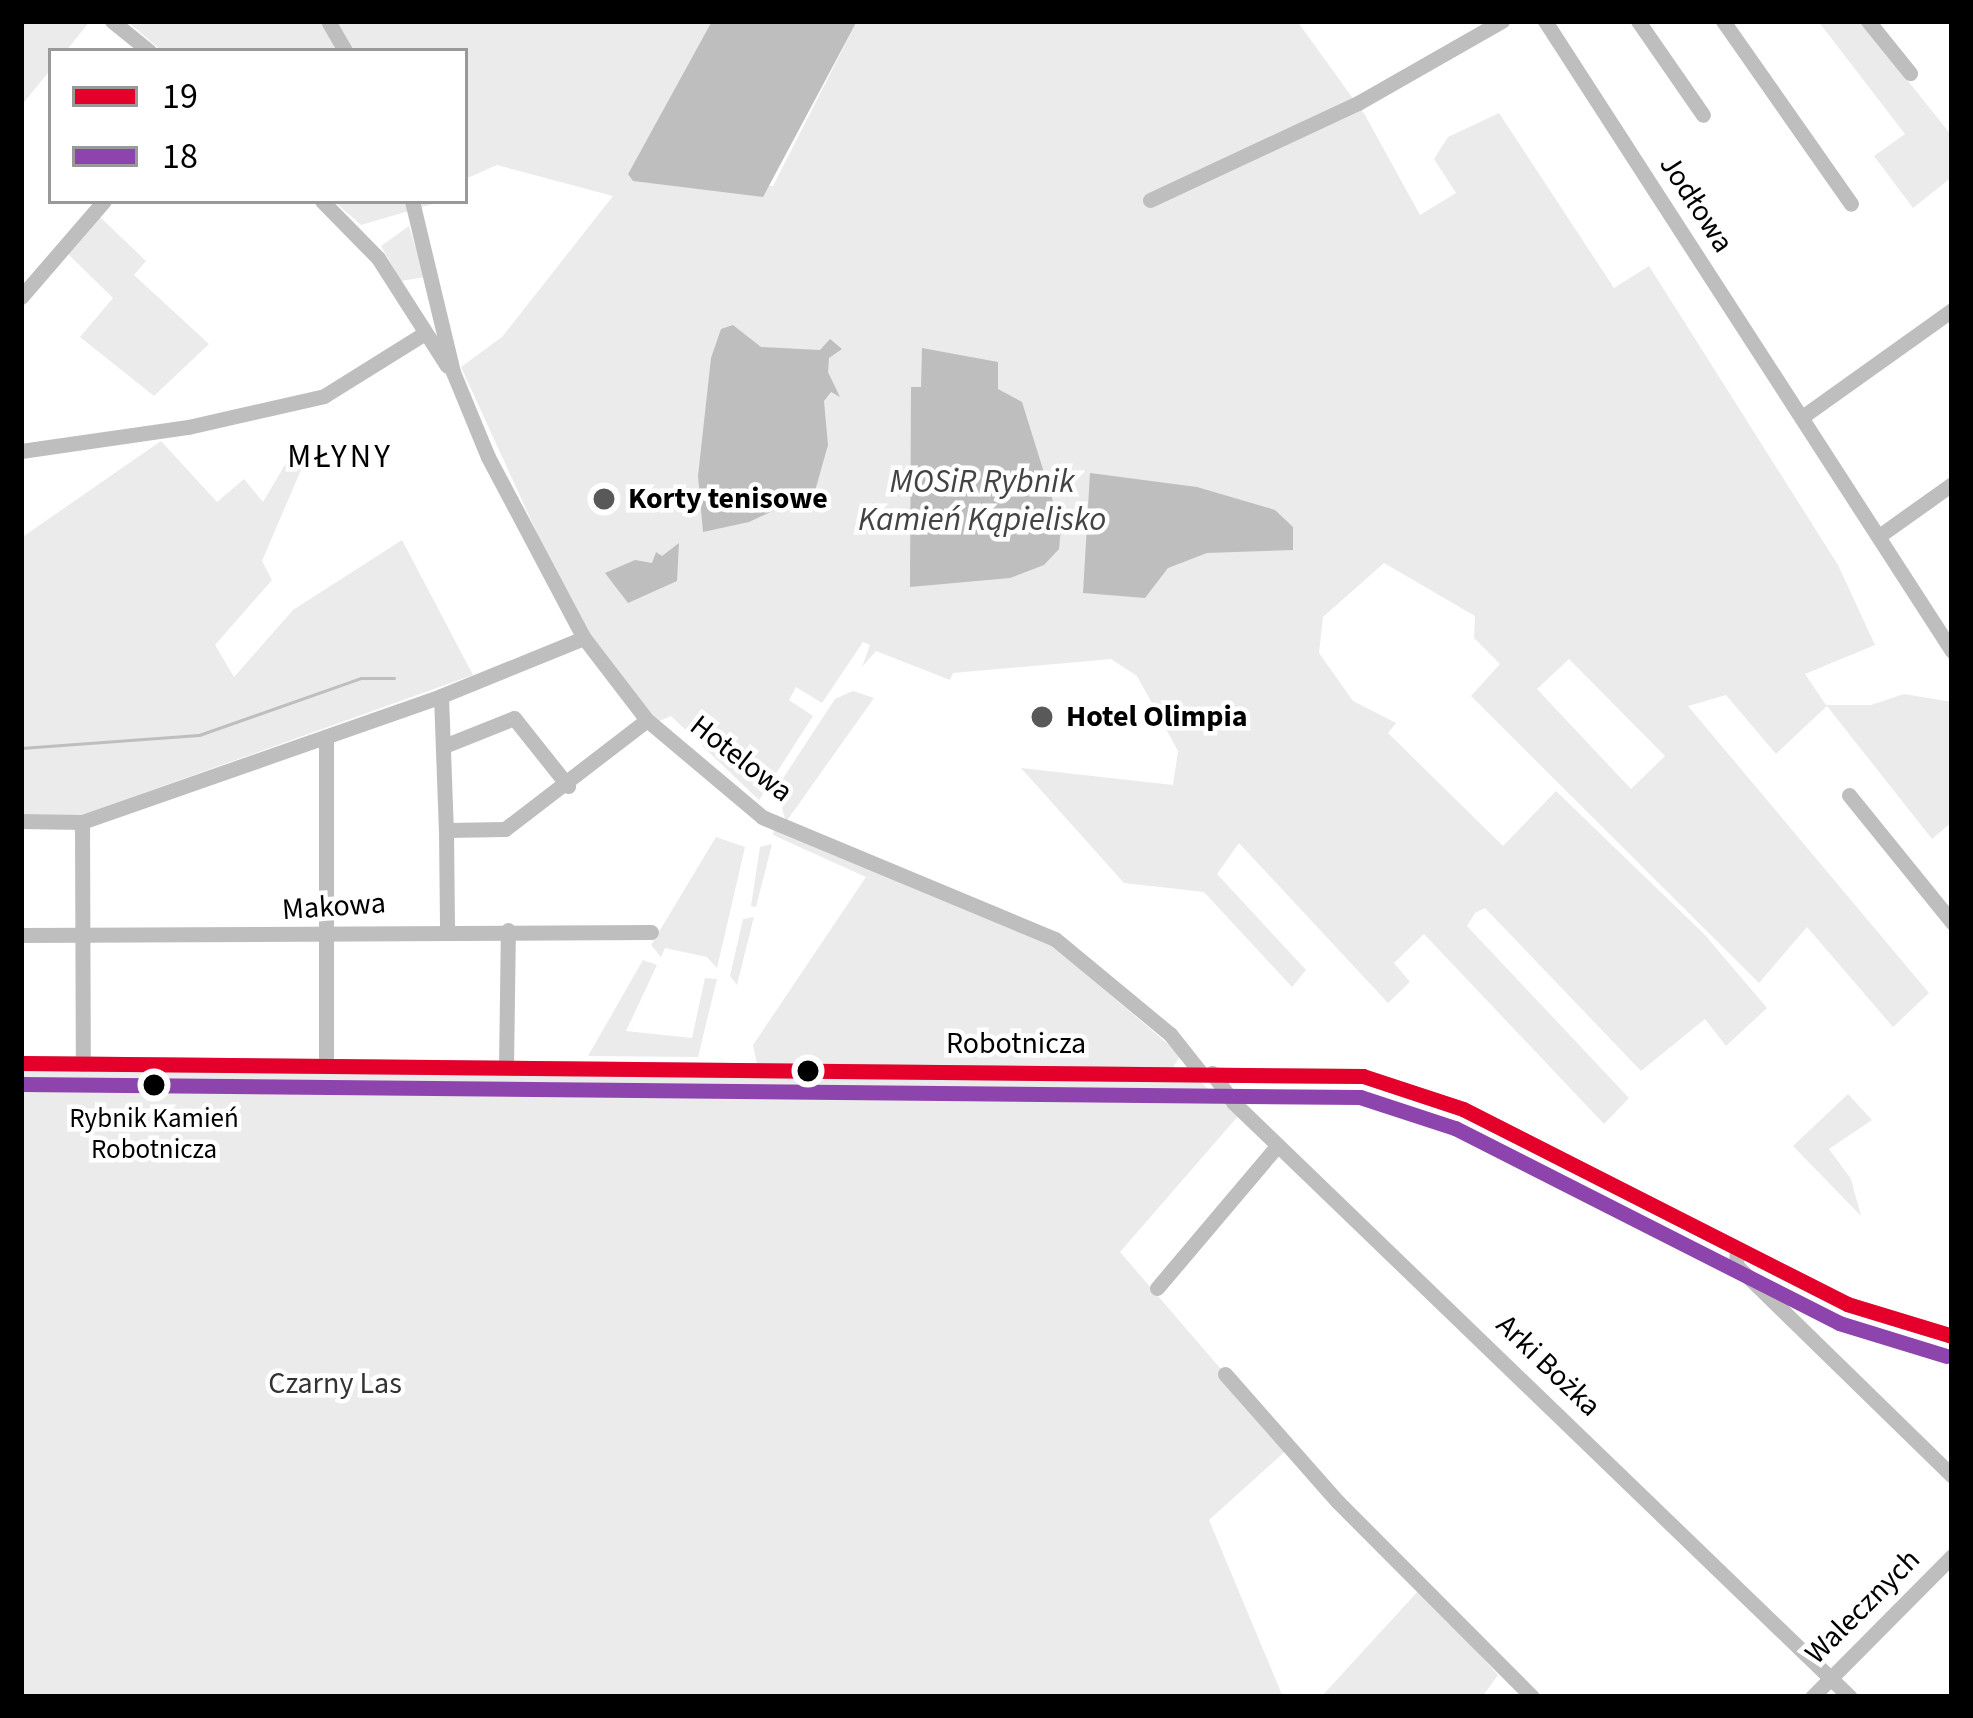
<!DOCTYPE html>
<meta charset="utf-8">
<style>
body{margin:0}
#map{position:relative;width:1973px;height:1718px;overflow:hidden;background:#fff;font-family:"Source Sans 3",sans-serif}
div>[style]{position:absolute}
.green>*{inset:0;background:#ebebeb}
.water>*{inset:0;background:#bebebe}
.stream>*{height:3px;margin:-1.5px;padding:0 1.5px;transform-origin:1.5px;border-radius:1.5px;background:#bebebe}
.minor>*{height:15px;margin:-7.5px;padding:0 7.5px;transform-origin:7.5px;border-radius:7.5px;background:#bebebe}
.bus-1>*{height:15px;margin:-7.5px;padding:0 7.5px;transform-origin:7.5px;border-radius:7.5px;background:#e4002b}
.bus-2>*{height:15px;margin:-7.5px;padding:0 7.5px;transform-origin:7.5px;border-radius:7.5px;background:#8e44ad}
.dots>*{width:33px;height:33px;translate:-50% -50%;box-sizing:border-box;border:6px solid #fff;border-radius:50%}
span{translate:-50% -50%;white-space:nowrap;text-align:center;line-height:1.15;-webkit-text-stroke:9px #fff;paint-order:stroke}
.bus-label{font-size:27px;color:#000}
.street-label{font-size:30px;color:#000}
.poi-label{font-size:30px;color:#000;font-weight:700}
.left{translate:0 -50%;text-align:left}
.park-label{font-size:30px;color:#323232}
.neighbourhood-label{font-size:33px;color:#000;letter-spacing:3px}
.water-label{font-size:33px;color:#434343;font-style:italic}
.frame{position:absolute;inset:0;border:24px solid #000;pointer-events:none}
.legend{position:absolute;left:48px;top:48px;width:420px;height:156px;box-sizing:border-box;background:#fff;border:3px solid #999;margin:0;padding:15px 21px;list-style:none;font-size:36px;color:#000}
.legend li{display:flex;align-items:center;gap:24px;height:60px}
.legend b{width:60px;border:3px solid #999}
</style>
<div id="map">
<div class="green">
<div style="clip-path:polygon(21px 21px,90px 21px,66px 51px,51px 51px,51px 69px,21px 106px)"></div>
<div style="clip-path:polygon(evenodd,127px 21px,712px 21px,628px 174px,773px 186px,857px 21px,1297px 21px,1365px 115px,1420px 215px,1456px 193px,1434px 159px,1448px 137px,1499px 113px,1614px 288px,1649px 266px,1838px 565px,1875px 645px,1805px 674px,1826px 705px,1871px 705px,1904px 694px,1952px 702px,1952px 822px,1932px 839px,1827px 706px,1776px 754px,1726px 695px,1688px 706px,1929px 993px,1893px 1027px,1807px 927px,1759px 983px,1471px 696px,1500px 664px,1474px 638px,1475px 616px,1384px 563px,1323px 617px,1319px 653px,1353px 701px,1396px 723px,1388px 733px,1503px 846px,1556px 791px,1705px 935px,1767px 1008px,1726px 1046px,1705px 1019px,1641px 1071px,1485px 908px,1475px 913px,1467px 926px,1629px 1098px,1604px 1124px,1424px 934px,1394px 963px,1410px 982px,1388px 1003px,1239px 843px,1217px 874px,1306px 970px,1292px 987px,1204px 892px,1124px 883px,1021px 768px,1173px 785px,1178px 751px,1137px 676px,1111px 659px,953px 673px,950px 680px,876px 651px,862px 667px,870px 645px,863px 642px,822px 703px,796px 687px,789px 700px,813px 716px,759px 800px,671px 716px,657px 722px,600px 651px,558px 579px,461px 367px,502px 337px,613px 196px,497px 165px,465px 179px,465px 51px,162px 51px,127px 21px,1569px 659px,1665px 756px,1631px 789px,1537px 689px,1569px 659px)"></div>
<div style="clip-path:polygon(1818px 21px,1860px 21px,1952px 136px,1952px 177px,1913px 208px,1874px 156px,1905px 134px)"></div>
<div style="clip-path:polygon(334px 201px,443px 201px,361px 225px)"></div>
<div style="clip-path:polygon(100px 217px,146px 261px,134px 275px,209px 344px,154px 396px,80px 337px,113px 298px,68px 254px)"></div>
<div style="clip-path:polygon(409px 226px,425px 277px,401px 281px,381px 246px)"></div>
<div style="clip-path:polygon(161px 441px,217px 502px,244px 479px,263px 502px,289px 458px,301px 470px,262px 561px,272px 580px,215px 645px,234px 677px,293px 610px,402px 540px,473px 675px,82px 815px,21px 815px,21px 538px)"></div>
<div style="clip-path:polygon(853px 691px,874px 698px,786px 822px,776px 789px,835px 699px)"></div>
<div style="clip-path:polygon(774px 827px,1048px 942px,1181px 1055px,1166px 1078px,1199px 1081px,1239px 1115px,1120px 1252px,1289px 1448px,1209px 1520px,1283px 1697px,21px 1697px,21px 1069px,757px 1064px,753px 1045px,866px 877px,773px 835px)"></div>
<div style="clip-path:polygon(716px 837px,745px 847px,717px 968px,707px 957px,665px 948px,661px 957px,651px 945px)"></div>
<div style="clip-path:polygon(772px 844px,756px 907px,751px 906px,760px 847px)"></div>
<div style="clip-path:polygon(754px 917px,737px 985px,730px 976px,743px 919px)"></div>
<div style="clip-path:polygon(643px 960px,657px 965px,626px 1031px,692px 1038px,705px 978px,717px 979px,698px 1057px,588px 1056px)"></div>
<div style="clip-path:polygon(1848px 1094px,1872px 1120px,1829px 1149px,1851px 1179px,1861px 1216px,1793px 1146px)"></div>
<div style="clip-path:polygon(1420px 1589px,1498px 1675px,1482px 1697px,1321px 1697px)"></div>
</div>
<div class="water">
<div style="clip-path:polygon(712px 21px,857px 21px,763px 197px,633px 181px,628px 174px)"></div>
<div style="clip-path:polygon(733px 325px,761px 347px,820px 350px,830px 339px,842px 349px,829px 358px,828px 372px,840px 397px,831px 392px,824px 401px,828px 445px,815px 491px,749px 522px,703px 532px,698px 476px,711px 358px,721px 329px)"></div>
<div style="clip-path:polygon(922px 348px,998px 362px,998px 389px,1022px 402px,1061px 527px,1059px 549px,1044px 565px,1010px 578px,910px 587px,911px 387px,921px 387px)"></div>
<div style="clip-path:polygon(1090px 473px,1197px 487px,1275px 510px,1293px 527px,1293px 550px,1207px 553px,1168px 568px,1145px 598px,1083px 593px)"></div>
<div style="clip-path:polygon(679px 543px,677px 581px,628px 603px,605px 573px,635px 560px,652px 563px,656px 552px,662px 556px)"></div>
</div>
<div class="stream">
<div style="left:21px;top:748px;width:178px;rotate:-4.2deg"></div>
<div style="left:199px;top:735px;width:172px;rotate:-19.4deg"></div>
<div style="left:361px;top:678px;width:33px"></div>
</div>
<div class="minor">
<div style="left:112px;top:21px;width:48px;rotate:39deg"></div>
<div style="left:328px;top:21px;width:34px;rotate:60deg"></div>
<div style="left:1545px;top:21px;width:750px;rotate:57.14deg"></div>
<div style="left:1638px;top:21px;width:114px;rotate:55.3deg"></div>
<div style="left:1723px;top:21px;width:223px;rotate:55deg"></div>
<div style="left:1868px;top:21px;width:67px;rotate:51.1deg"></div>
<div style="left:1150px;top:200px;width:230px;rotate:-25deg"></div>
<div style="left:1358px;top:103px;width:166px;rotate:-29.7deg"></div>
<div style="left:322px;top:201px;width:80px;rotate:45.5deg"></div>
<div style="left:378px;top:258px;width:128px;rotate:57.4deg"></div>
<div style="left:412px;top:201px;width:176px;rotate:76.5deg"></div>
<div style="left:453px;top:372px;width:92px;rotate:67.6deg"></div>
<div style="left:488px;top:457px;width:205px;rotate:62.1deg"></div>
<div style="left:584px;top:638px;width:103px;rotate:52.5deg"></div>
<div style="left:647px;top:720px;width:150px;rotate:40.1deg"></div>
<div style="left:762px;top:817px;width:317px;rotate:22.6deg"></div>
<div style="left:1055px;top:939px;width:149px;rotate:39.6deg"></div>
<div style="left:1170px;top:1034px;width:50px;rotate:51.5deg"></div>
<div style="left:21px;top:297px;width:127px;rotate:-49.2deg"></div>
<div style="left:1802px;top:417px;width:184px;rotate:-35.5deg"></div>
<div style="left:21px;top:451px;width:169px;rotate:-8.2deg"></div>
<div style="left:188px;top:427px;width:139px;rotate:-12.8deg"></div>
<div style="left:324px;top:396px;width:115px;rotate:-31.9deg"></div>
<div style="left:1879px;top:536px;width:90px;rotate:-35.5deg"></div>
<div style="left:441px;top:696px;width:154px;rotate:-22.1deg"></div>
<div style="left:326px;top:737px;width:328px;rotate:90deg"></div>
<div style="left:444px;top:746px;width:75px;rotate:-21.8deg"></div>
<div style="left:514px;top:718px;width:87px;rotate:51.5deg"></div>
<div style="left:1849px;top:795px;width:164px;rotate:51deg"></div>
<div style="left:21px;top:821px;width:61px;rotate:0.9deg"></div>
<div style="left:82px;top:822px;width:380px;rotate:-19.3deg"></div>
<div style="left:441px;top:696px;width:134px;rotate:87.9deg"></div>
<div style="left:446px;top:830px;width:59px;rotate:-1deg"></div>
<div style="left:505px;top:829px;width:179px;rotate:-37.5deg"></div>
<div style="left:82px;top:822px;width:242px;rotate:89.8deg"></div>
<div style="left:446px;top:830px;width:100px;rotate:89.4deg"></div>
<div style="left:21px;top:935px;width:630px;rotate:-0.27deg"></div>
<div style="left:21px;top:1063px;width:1342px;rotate:0.56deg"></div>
<div style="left:1363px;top:1076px;width:105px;rotate:18.3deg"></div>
<div style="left:1463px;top:1109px;width:431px;rotate:26.9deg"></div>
<div style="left:1847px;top:1304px;width:110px;rotate:16.9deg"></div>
<div style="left:506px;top:1067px;width:137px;rotate:-89.2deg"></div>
<div style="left:1212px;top:1073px;width:37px;rotate:54deg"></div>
<div style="left:1234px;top:1103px;width:856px;rotate:43.96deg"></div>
<div style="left:1737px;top:1249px;width:16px;rotate:94deg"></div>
<div style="left:1736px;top:1265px;width:302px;rotate:44.3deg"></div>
<div style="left:1157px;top:1288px;width:187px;rotate:-49.8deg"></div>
<div style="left:1225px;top:1374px;width:171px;rotate:48.6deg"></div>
<div style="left:1338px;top:1502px;width:275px;rotate:45.1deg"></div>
<div style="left:1812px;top:1697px;width:199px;rotate:-45.2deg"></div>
</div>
<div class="bus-1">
<div style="left:21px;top:1063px;width:1342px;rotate:0.56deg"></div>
<div style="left:1363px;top:1076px;width:105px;rotate:18.3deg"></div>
<div style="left:1463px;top:1109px;width:431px;rotate:26.9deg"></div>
<div style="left:1847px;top:1304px;width:110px;rotate:16.9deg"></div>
</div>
<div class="bus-2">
<div style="left:21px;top:1084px;width:1339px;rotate:0.56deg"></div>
<div style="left:1360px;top:1097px;width:100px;rotate:18.1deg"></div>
<div style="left:1455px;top:1128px;width:431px;rotate:26.9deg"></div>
<div style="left:1839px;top:1323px;width:112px;rotate:17.1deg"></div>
</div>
<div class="dots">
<div style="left:604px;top:499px;background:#595959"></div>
<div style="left:1042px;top:717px;background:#595959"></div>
<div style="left:808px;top:1071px;background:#000"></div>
<div style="left:154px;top:1085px;background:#000"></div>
</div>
<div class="bus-label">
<span style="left:154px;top:1134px">Rybnik Kamień<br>Robotnicza</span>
</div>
<div class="street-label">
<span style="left:1696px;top:204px;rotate:57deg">Jodłowa</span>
<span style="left:741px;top:759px;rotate:38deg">Hotelowa</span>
<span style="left:334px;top:907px;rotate:-4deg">Makowa</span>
<span style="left:1016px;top:1044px">Robotnicza</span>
<span style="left:1548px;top:1366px;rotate:44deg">Arki Bożka</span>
<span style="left:1863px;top:1607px;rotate:-45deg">Walecznych</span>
</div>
<div class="poi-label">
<span class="left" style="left:628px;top:499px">Korty tenisowe</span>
<span class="left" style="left:1066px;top:717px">Hotel Olimpia</span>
</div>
<div class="park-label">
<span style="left:335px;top:1384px">Czarny Las</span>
</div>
<div class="neighbourhood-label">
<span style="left:340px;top:457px">MŁYNY</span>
</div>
<div class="water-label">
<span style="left:982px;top:501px">MOSiR Rybnik<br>Kamień Kąpielisko</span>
</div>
<div class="frame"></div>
<ul class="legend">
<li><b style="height:15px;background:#e4002b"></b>19</li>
<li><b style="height:15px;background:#8e44ad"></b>18</li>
</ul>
</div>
